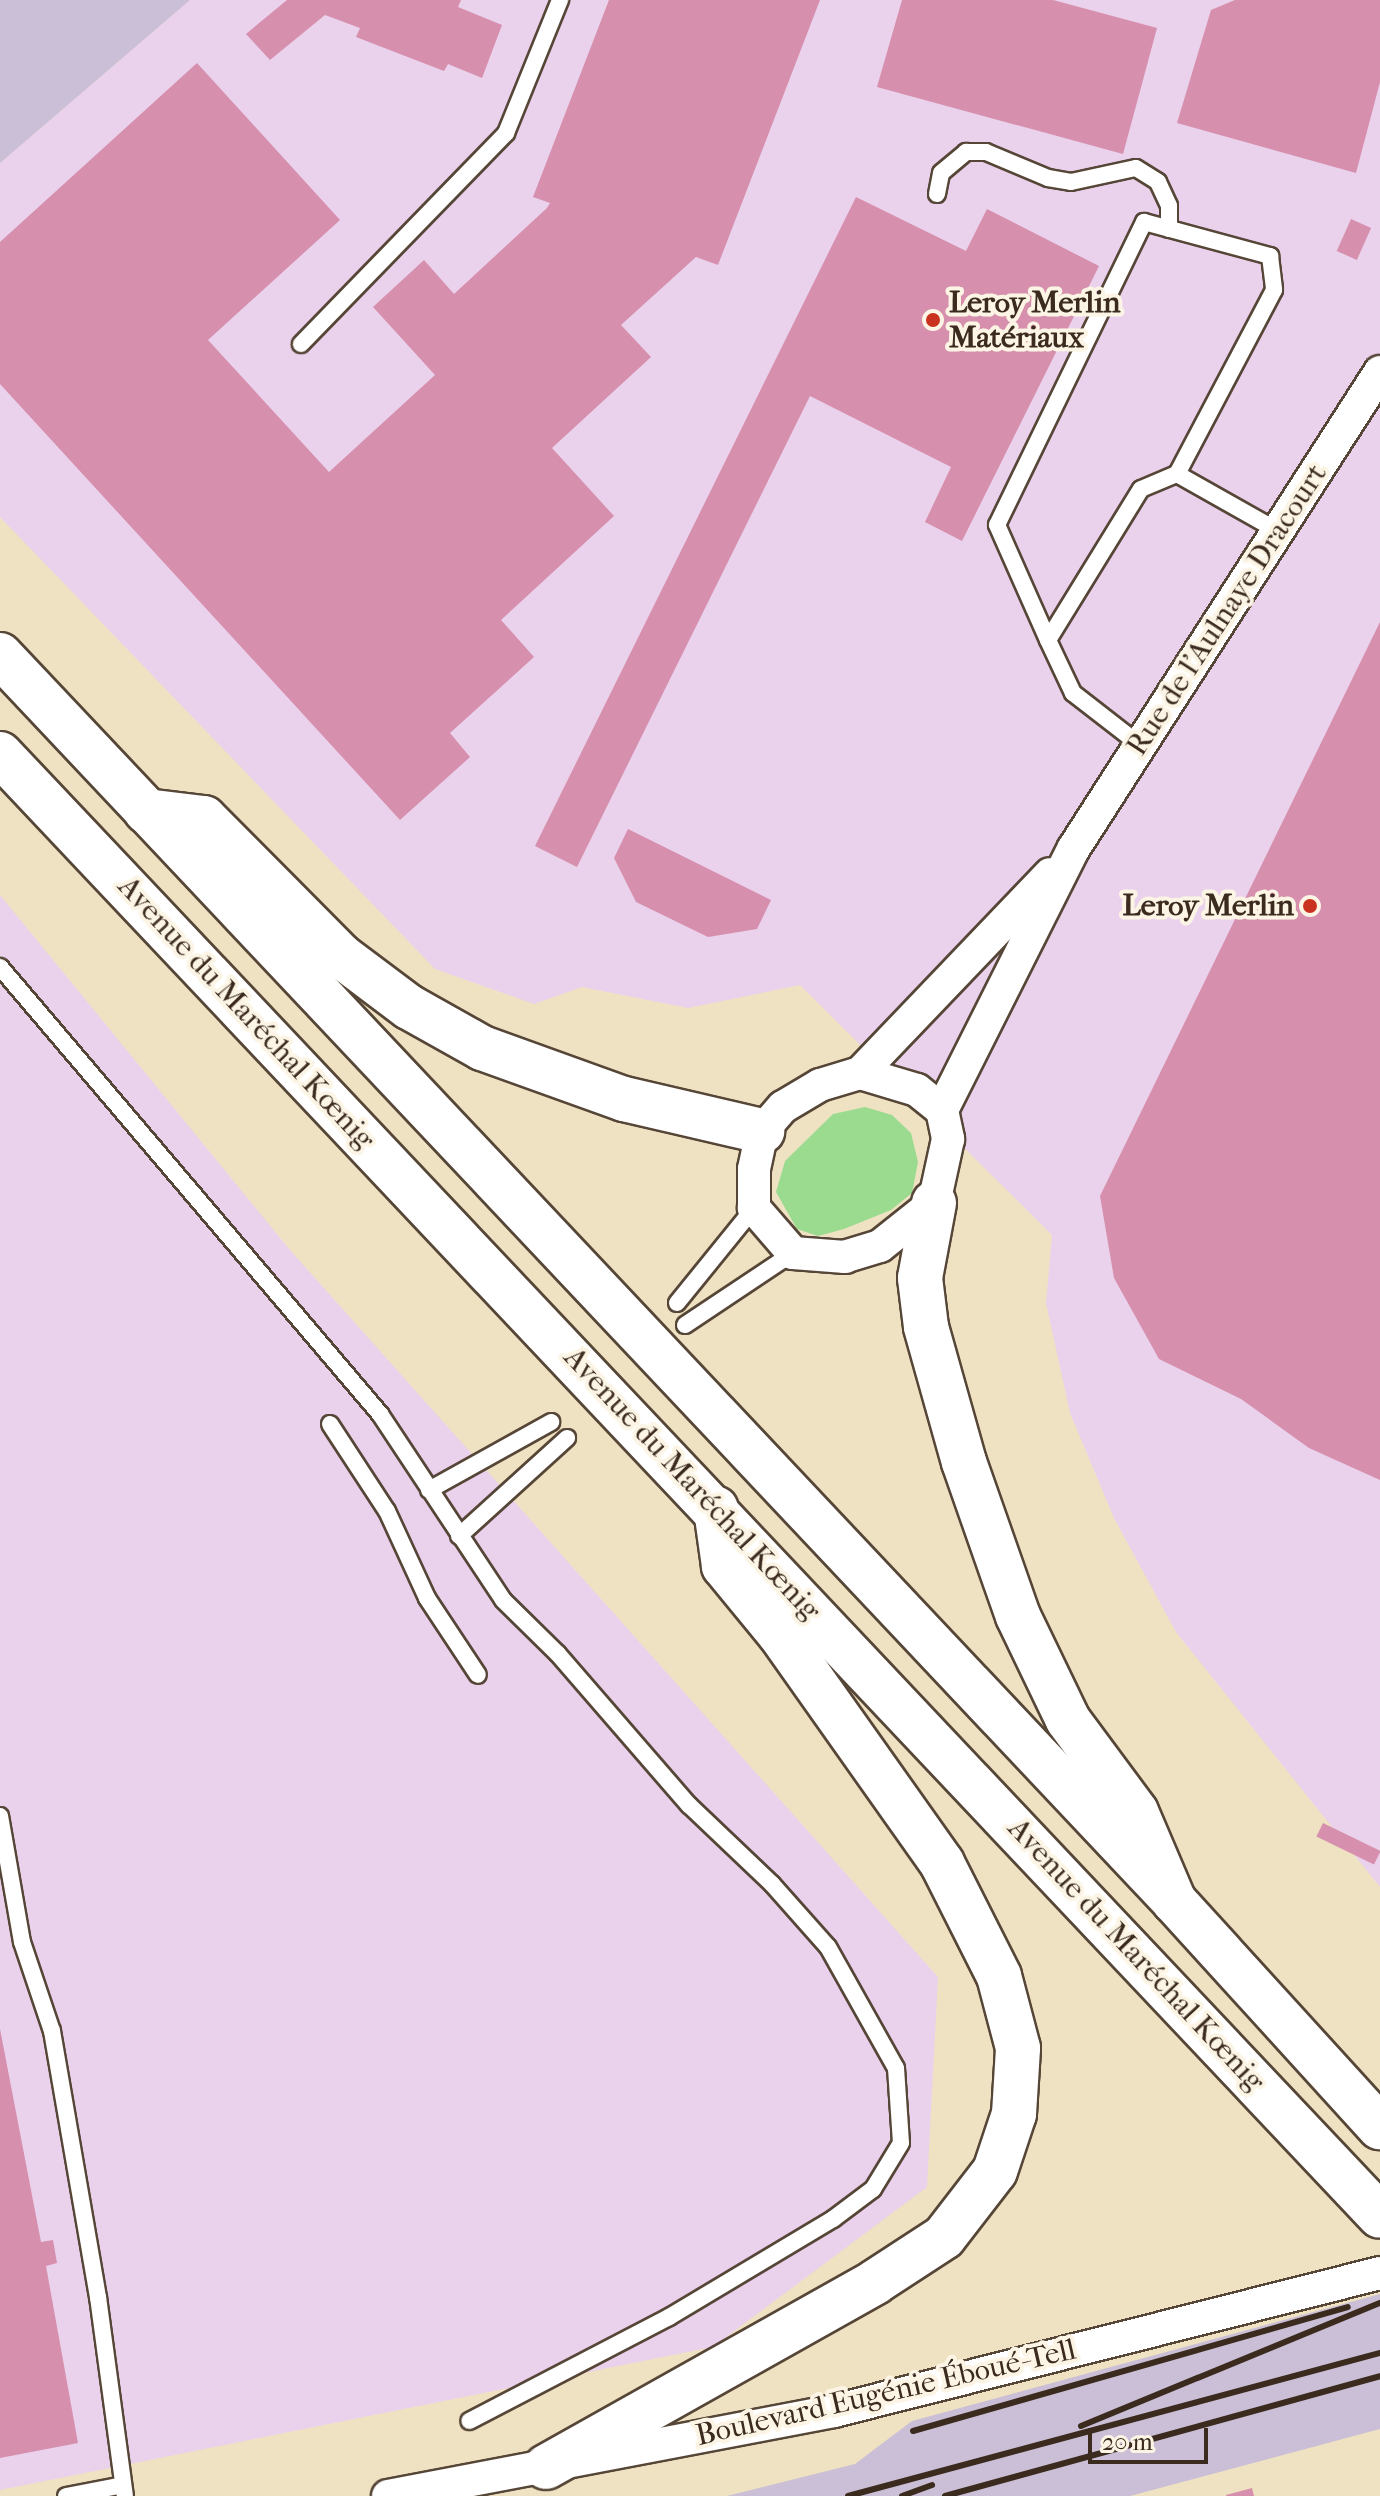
<!DOCTYPE html>
<meta charset="utf-8">
<style>
body{margin:0}
#map{position:relative;width:1380px;height:2496px;overflow:hidden;background:#efe2c2;font-family:"IM FELL French Canon",serif}
div>[style]{position:absolute}
.built>*{inset:0;background:#ead1ec}
.industrial>*{inset:0;background:#cabfd6}
.green>*{inset:0;background:#9bdb90}
.building>*{inset:0;background:#d68fad;transform-origin:0 0}
.roads{filter:drop-shadow(2px 0 #564637) drop-shadow(-2px 0 #564637) drop-shadow(0 2px #564637) drop-shadow(0 -2px #564637)}
.service>*{height:16px;margin:-8px;padding:0 8px;transform-origin:8px;border-radius:8px;background:#fff}
.minor>*{height:32px;margin:-16px;padding:0 16px;transform-origin:16px;border-radius:16px;background:#fff}
.primary>*{height:44px;margin:-22px;padding:0 22px;transform-origin:22px;border-radius:22px;background:#fff}
.rail>*{height:6px;margin:-3px;padding:0 3px;transform-origin:3px;border-radius:3px;background:#3b2a1e}
.dots>*{width:22px;height:22px;translate:-50% -50%;box-sizing:border-box;border:4px solid #fcf5e5;border-radius:50%}
span{translate:-50% -50%;white-space:nowrap;text-align:center;line-height:1.15;-webkit-text-stroke:8px #fcf5e5;paint-order:stroke}
.poi-label{font-size:30px;color:#3b2a1e;font-weight:700}
.left{translate:0 -50%;text-align:left}
.right{translate:-100% -50%;text-align:right}
.street-label{font-size:30px;color:#3b2a1e}
.scale{position:absolute;left:1088px;top:2428px;width:120px;height:36px;box-sizing:border-box;border:4px solid #3b2a1e;border-top:0;padding-left:10px;font-size:24px;line-height:28px;white-space:nowrap;color:#3b2a1e;-webkit-text-stroke:6px #fcf5e5;paint-order:stroke}
</style>
<div id="map">
<div class="built">
<div style="clip-path:polygon(190px 0,1380px 0,1380px 1887px,1176px 1632px,1114px 1518px,1070px 1413px,1046px 1303px,1052px 1235px,800px 985px,688px 1008px,582px 987px,534px 1004px,435px 969px,0 517px,0 163px)"></div>
<div style="clip-path:polygon(0 895px,290px 1250px,938px 1977px,927px 2187px,713px 2347px,0 2490px)"></div>
</div>
<div class="industrial">
<div style="clip-path:polygon(0 0,190px 0,0 163px)"></div>
<div style="clip-path:polygon(1380px 2294px,1380px 2429px,1130px 2496px,727px 2496px,855px 2464px,912px 2421px)"></div>
</div>
<div class="green">
<div style="clip-path:polygon(865px 1107px,892px 1115px,911px 1133px,918px 1162px,912px 1193px,891px 1210px,844px 1229px,818px 1236px,797px 1229px,776px 1192px,785px 1161px,833px 1114px)"></div>
</div>
<div class="building">
<div style="clip-path:polygon(287px 0,461px 0,458px 7px,502px 25px,482px 78px,448px 64px,444px 71px,356px 37px,360px 28px,325px 15px,270px 60px,246px 34px)"></div>
<div style="clip-path:polygon(609px 0,820px 0,718px 265px,696px 257px,621px 325px,651px 357px,552px 448px,614px 516px,501px 620px,534px 657px,450px 733px,470px 757px,400px 820px,0 384px,0 242px,197px 63px,340px 220px,208px 340px,329px 472px,435px 375px,373px 307px,424px 260px,454px 294px,547px 208px,550px 203px,533px 197px)"></div>
<div style="clip-path:polygon(902px 0,1053px 0,1157px 28px,1123px 154px,877px 87px)"></div>
<div style="clip-path:polygon(1235px 0,1380px 0,1380px 82px,1356px 173px,1177px 123px,1211px 10px)"></div>
<div style="clip-path:polygon(856px 197px,966px 251px,987px 209px,1099px 266px,962px 541px,925px 522px,951px 467px,810px 396px,577px 867px,535px 846px)"></div>
<div style="left:1351px;top:219px;width:22px;height:35px;rotate:24deg"></div>
<div style="clip-path:polygon(1380px 622px,1380px 1480px,1309px 1448px,1241px 1399px,1159px 1359px,1114px 1278px,1100px 1196px)"></div>
<div style="clip-path:polygon(628px 829px,771px 900px,757px 929px,708px 937px,636px 902px,614px 858px)"></div>
<div style="left:1323px;top:1823px;width:64px;height:15px;rotate:26deg"></div>
<div style="clip-path:polygon(0 2029px,41px 2242px,53px 2240px,57px 2263px,46px 2266px,78px 2443px,0 2458px)"></div>
<div style="clip-path:polygon(1252px 2488px,1254px 2496px,1226px 2496px,1226px 2495px)"></div>
</div>
<div class="roads">
<div class="service">
<div style="left:937px;top:194px;width:21px;rotate:-79deg"></div>
<div style="left:941px;top:173px;width:33px;rotate:-40deg"></div>
<div style="left:966px;top:152px;width:20px"></div>
<div style="left:986px;top:152px;width:67px;rotate:22.8deg"></div>
<div style="left:1048px;top:178px;width:23px;rotate:10deg"></div>
<div style="left:1071px;top:182px;width:66px;rotate:-12.2deg"></div>
<div style="left:1136px;top:168px;width:26px;rotate:32deg"></div>
<div style="left:1158px;top:182px;width:26px;rotate:65deg"></div>
<div style="left:1169px;top:206px;width:23px;rotate:90deg"></div>
<div style="left:301px;top:344px;width:294px;rotate:-45.8deg"></div>
<div style="left:506px;top:133px;width:144px;rotate:-67.9deg"></div>
<div style="left:1048px;top:640px;width:126px;rotate:-113.9deg"></div>
<div style="left:997px;top:525px;width:337px;rotate:-64.1deg"></div>
<div style="left:1144px;top:222px;width:131px;rotate:15.1deg"></div>
<div style="left:1270px;top:256px;width:34px;rotate:83deg"></div>
<div style="left:1274px;top:290px;width:208px;rotate:117.8deg"></div>
<div style="left:1140px;top:745px;width:85px;rotate:-142.2deg"></div>
<div style="left:1073px;top:693px;width:59px;rotate:-115.3deg"></div>
<div style="left:1048px;top:640px;width:177px;rotate:-58.4deg"></div>
<div style="left:1141px;top:489px;width:39px;rotate:-23deg"></div>
<div style="left:1177px;top:474px;width:118px;rotate:29.4deg"></div>
<div style="left:0;top:967px;width:587px;rotate:49.63deg"></div>
<div style="left:380px;top:1414px;width:223px;rotate:56.5deg"></div>
<div style="left:503px;top:1600px;width:77px;rotate:44.5deg"></div>
<div style="left:558px;top:1654px;width:200px;rotate:49.1deg"></div>
<div style="left:689px;top:1805px;width:115px;rotate:43.6deg"></div>
<div style="left:772px;top:1884px;width:84px;rotate:48.4deg"></div>
<div style="left:828px;top:1947px;width:139px;rotate:60.7deg"></div>
<div style="left:896px;top:2068px;width:75px;rotate:86.2deg"></div>
<div style="left:901px;top:2143px;width:54px;rotate:121.3deg"></div>
<div style="left:873px;top:2189px;width:50px;rotate:143.1deg"></div>
<div style="left:833px;top:2219px;width:191px;rotate:149.1deg"></div>
<div style="left:669px;top:2317px;width:225px;rotate:152.5deg"></div>
<div style="left:677px;top:1303px;width:122px;rotate:-51deg"></div>
<div style="left:685px;top:1325px;width:130px;rotate:-33.7deg"></div>
<div style="left:330px;top:1424px;width:104px;rotate:56.8deg"></div>
<div style="left:387px;top:1511px;width:96px;rotate:65.3deg"></div>
<div style="left:427px;top:1598px;width:92px;rotate:56.5deg"></div>
<div style="left:429px;top:1490px;width:140px;rotate:-29.1deg"></div>
<div style="left:459px;top:1536px;width:146px;rotate:-42.2deg"></div>
<div style="left:0;top:1816px;width:128px;rotate:80.1deg"></div>
<div style="left:22px;top:1942px;width:94px;rotate:71.4deg"></div>
<div style="left:52px;top:2031px;width:270px;rotate:80.2deg"></div>
<div style="left:98px;top:2297px;width:201px;rotate:82.3deg"></div>
<div style="left:66px;top:2496px;width:58px;rotate:-10.9deg"></div>
</div>
<div class="minor">
<div style="left:860px;top:1073px;width:59px;rotate:16.6deg"></div>
<div style="left:917px;top:1090px;width:32px;rotate:39deg"></div>
<div style="left:942px;top:1110px;width:30px;rotate:78deg"></div>
<div style="left:948px;top:1139px;width:66px;rotate:102.3deg"></div>
<div style="left:934px;top:1203px;width:69px;rotate:141.5deg"></div>
<div style="left:880px;top:1246px;width:37px;rotate:163deg"></div>
<div style="left:845px;top:1257px;width:52px;rotate:-175.6deg"></div>
<div style="left:793px;top:1253px;width:60px;rotate:-130.9deg"></div>
<div style="left:754px;top:1208px;width:39px;rotate:-90deg"></div>
<div style="left:754px;top:1169px;width:39px;rotate:-78deg"></div>
<div style="left:762px;top:1131px;width:32px;rotate:-49deg"></div>
<div style="left:783px;top:1107px;width:43px;rotate:-30.7deg"></div>
<div style="left:820px;top:1085px;width:42px;rotate:-16.7deg"></div>
<div style="left:860px;top:1073px;width:275px;rotate:-46.3deg"></div>
<div style="left:942px;top:1110px;width:293px;rotate:-63.3deg"></div>
<div style="left:1074px;top:848px;width:566px;rotate:-57.26deg"></div>
<div style="left:388px;top:2496px;width:454px;rotate:-10.8deg"></div>
<div style="left:834px;top:2411px;width:563px;rotate:-14.18deg"></div>
</div>
<div class="primary">
<div style="left:0;top:655px;width:1712px;rotate:46.7deg"></div>
<div style="left:0;top:754px;width:2010px;rotate:46.65deg"></div>
<div style="left:146px;top:811px;width:58px;rotate:6.9deg"></div>
<div style="left:204px;top:818px;width:194px;rotate:45.2deg"></div>
<div style="left:341px;top:956px;width:85px;rotate:36.9deg"></div>
<div style="left:409px;top:1007px;width:84px;rotate:29.3deg"></div>
<div style="left:482px;top:1048px;width:151px;rotate:19.8deg"></div>
<div style="left:624px;top:1099px;width:142px;rotate:13.1deg"></div>
<div style="left:934px;top:1203px;width:76px;rotate:100.6deg"></div>
<div style="left:920px;top:1278px;width:49px;rotate:83deg"></div>
<div style="left:926px;top:1327px;width:140px;rotate:74.3deg"></div>
<div style="left:964px;top:1462px;width:163px;rotate:70.7deg"></div>
<div style="left:1018px;top:1616px;width:115px;rotate:64.3deg"></div>
<div style="left:1068px;top:1720px;width:114px;rotate:53.5deg"></div>
<div style="left:1136px;top:1812px;width:97px;rotate:66.9deg"></div>
<div style="left:1174px;top:1901px;width:306px;rotate:47.7deg"></div>
<div style="left:546px;top:2467px;width:377px;rotate:-29.3deg"></div>
<div style="left:875px;top:2282px;width:82px;rotate:-33.1deg"></div>
<div style="left:944px;top:2237px;width:83px;rotate:-52.3deg"></div>
<div style="left:995px;top:2171px;width:60px;rotate:-71.6deg"></div>
<div style="left:1014px;top:2114px;width:66px;rotate:-86.5deg"></div>
<div style="left:1018px;top:2048px;width:74px;rotate:-104.8deg"></div>
<div style="left:999px;top:1976px;width:127px;rotate:-116.8deg"></div>
<div style="left:942px;top:1863px;width:282px;rotate:-125.3deg"></div>
<div style="left:779px;top:1633px;width:87px;rotate:-129.4deg"></div>
<div style="left:724px;top:1566px;width:58px;rotate:-98deg"></div>
</div>
</div>
<div class="rail">
<div style="left:1081px;top:2426px;width:323px;rotate:-22.4deg"></div>
<div style="left:913px;top:2431px;width:452px;rotate:-15.9deg"></div>
<div style="left:848px;top:2496px;width:551px;rotate:-15.05deg"></div>
<div style="left:902px;top:2496px;width:32px;rotate:-20deg"></div>
<div style="left:945px;top:2496px;width:451px;rotate:-15.4deg"></div>
</div>
<div class="dots">
<div style="left:933px;top:320px;background:#c8321e"></div>
<div style="left:1310px;top:906px;background:#c8321e"></div>
</div>
<div class="poi-label">
<span class="left" style="left:949px;top:320px">Leroy Merlin<br>Matériaux</span>
<span class="right" style="left:1294px;top:906px">Leroy Merlin</span>
</div>
<div class="street-label">
<span style="left:1227px;top:610px;rotate:-57deg">Rue de l'Aulnaye Dracourt</span>
<span style="left:246px;top:1013px;rotate:47deg">Avenue du Maréchal Kœnig</span>
<span style="left:692px;top:1484px;rotate:47deg">Avenue du Maréchal Kœnig</span>
<span style="left:1136px;top:1955px;rotate:47deg">Avenue du Maréchal Kœnig</span>
<span style="left:886px;top:2393px;rotate:-13deg">Boulevard Eugénie Éboué-Tell</span>
</div>
<div class="scale">20 m</div>
</div>
